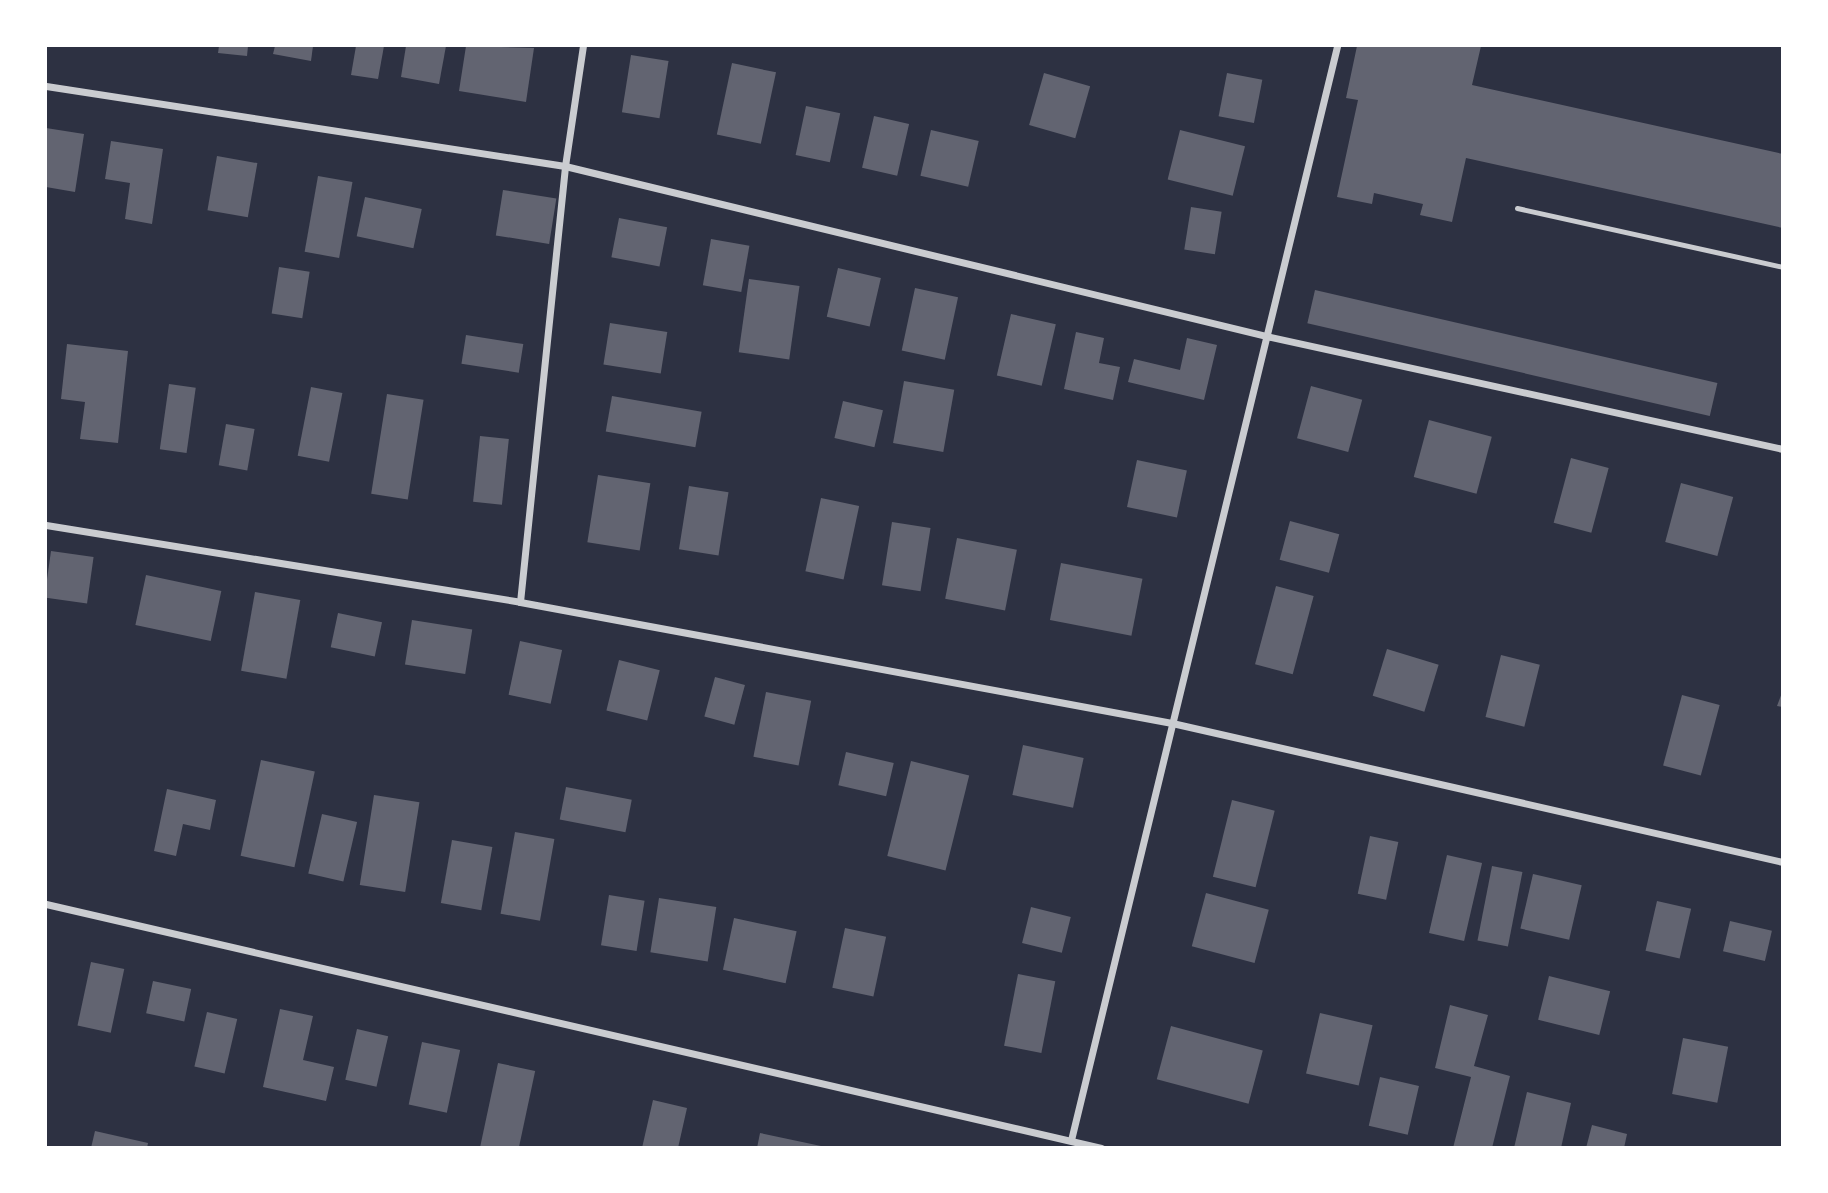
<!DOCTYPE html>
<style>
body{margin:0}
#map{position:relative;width:1828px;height:1193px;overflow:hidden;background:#2d3142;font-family:"Golos Text",sans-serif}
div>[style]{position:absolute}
.building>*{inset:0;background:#626471;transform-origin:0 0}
.service>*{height:5px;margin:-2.5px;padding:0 2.5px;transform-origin:2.5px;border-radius:2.5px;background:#caccd0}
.minor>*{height:7px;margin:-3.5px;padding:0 3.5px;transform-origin:3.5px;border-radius:3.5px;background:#caccd0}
span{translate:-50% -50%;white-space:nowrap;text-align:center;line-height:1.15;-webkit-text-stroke:7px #fff;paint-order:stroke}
.frame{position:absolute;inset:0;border:47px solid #fff;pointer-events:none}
</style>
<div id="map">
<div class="building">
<div style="clip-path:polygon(219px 46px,248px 46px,247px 56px,218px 53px)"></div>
<div style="clip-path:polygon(275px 46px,313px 46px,311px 61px,273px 54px)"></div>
<div style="clip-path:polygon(356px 46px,384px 46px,378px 79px,351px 75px)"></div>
<div style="clip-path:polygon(406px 46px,446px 46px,439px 84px,401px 77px)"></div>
<div style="clip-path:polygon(466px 46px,534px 48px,526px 102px,459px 91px)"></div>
<div style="clip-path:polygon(1357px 46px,1481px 46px,1472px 85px,1783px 154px,1783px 228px,1466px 158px,1452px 222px,1420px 215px,1423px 204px,1374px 193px,1372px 204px,1337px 197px,1358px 100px,1346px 98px)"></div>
<div style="left:631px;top:55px;width:38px;height:58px;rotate:9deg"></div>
<div style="left:732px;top:63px;width:45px;height:73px;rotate:12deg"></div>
<div style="left:1044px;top:73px;width:48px;height:54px;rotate:16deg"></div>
<div style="left:1227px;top:73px;width:36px;height:44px;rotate:11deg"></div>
<div style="left:806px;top:106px;width:35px;height:50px;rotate:12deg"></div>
<div style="left:874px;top:116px;width:36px;height:53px;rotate:13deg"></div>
<div style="clip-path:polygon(46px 128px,84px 134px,75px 192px,46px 187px)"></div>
<div style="left:931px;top:130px;width:49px;height:47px;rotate:13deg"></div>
<div style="left:1180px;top:130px;width:67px;height:51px;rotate:14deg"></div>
<div style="clip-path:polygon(111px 141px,163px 149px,152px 224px,125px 219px,130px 183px,105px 179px)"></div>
<div style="left:217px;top:156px;width:41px;height:55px;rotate:10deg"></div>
<div style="left:318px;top:176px;width:35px;height:77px;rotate:10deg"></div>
<div style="left:503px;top:190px;width:54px;height:46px;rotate:9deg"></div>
<div style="left:365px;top:197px;width:58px;height:40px;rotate:12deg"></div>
<div style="left:1191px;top:207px;width:31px;height:43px;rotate:9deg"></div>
<div style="left:619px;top:218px;width:49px;height:40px;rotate:11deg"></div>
<div style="left:711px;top:239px;width:39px;height:47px;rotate:10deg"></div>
<div style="left:279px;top:267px;width:31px;height:47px;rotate:9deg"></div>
<div style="left:838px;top:268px;width:44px;height:50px;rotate:13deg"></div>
<div style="left:749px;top:279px;width:51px;height:74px;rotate:8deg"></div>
<div style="left:915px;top:288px;width:44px;height:64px;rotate:12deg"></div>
<div style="left:1315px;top:290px;width:413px;height:34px;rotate:13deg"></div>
<div style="left:1011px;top:314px;width:46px;height:63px;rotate:13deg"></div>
<div style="left:610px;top:323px;width:58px;height:42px;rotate:9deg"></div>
<div style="clip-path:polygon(1076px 332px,1104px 338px,1099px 363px,1120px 367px,1113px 400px,1064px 389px)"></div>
<div style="left:466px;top:335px;width:58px;height:29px;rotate:9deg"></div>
<div style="clip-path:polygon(1187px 338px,1217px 345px,1204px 400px,1128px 382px,1134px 359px,1180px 370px)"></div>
<div style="clip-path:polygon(67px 344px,128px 351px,118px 443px,80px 439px,85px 402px,61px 399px)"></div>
<div style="left:904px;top:381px;width:51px;height:63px;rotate:10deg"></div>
<div style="left:169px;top:384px;width:27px;height:66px;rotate:8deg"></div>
<div style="left:1311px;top:386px;width:53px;height:54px;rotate:15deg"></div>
<div style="left:311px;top:387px;width:32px;height:70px;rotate:11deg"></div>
<div style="left:387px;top:394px;width:37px;height:101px;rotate:9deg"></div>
<div style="left:612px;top:396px;width:91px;height:36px;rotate:10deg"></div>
<div style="left:843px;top:401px;width:41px;height:38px;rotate:13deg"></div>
<div style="left:1429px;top:420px;width:65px;height:59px;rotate:15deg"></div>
<div style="left:226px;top:424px;width:29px;height:42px;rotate:10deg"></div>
<div style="left:480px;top:436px;width:29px;height:66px;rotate:6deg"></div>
<div style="left:1571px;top:458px;width:39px;height:67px;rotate:15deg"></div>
<div style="left:1137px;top:460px;width:51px;height:48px;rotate:12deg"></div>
<div style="left:598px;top:475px;width:53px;height:68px;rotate:9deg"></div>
<div style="left:1681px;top:483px;width:54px;height:61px;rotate:15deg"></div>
<div style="left:689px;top:486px;width:40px;height:64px;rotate:9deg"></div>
<div style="left:821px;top:498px;width:39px;height:75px;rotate:12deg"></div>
<div style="left:1290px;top:521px;width:51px;height:40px;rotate:15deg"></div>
<div style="left:892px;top:522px;width:39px;height:64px;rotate:9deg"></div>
<div style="left:957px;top:538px;width:61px;height:62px;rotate:11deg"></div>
<div style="left:51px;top:551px;width:43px;height:47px;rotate:8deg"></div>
<div style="left:1061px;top:563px;width:83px;height:58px;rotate:11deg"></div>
<div style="left:146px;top:575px;width:77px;height:51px;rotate:12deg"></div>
<div style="left:1276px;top:586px;width:39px;height:81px;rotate:15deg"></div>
<div style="left:255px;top:592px;width:46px;height:80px;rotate:10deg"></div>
<div style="left:338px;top:613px;width:45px;height:35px;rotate:12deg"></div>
<div style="left:412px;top:620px;width:61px;height:45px;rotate:9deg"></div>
<div style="left:520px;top:641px;width:43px;height:55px;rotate:12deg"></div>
<div style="left:1387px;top:649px;width:54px;height:49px;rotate:17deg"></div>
<div style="left:1501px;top:655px;width:40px;height:64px;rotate:14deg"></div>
<div style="left:619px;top:660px;width:42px;height:52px;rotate:14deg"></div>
<div style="left:715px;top:677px;width:31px;height:41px;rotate:15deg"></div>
<div style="clip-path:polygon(1783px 690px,1783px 707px,1777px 706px)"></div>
<div style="left:766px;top:692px;width:46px;height:66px;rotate:11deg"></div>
<div style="left:1682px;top:695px;width:39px;height:73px;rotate:15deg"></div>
<div style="left:1023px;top:745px;width:62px;height:51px;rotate:12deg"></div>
<div style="left:846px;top:752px;width:49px;height:34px;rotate:13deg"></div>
<div style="left:261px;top:760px;width:55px;height:98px;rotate:12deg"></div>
<div style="left:911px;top:761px;width:60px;height:98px;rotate:14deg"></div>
<div style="left:566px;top:787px;width:67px;height:33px;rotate:11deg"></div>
<div style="clip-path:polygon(167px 789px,216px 800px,210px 830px,183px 824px,176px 856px,154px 851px)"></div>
<div style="left:374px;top:795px;width:46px;height:91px;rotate:9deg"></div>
<div style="left:1232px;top:800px;width:44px;height:79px;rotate:14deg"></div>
<div style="left:322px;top:814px;width:36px;height:61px;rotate:13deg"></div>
<div style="left:515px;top:832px;width:40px;height:83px;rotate:10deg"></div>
<div style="left:1370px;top:836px;width:29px;height:59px;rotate:12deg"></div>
<div style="left:452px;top:840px;width:41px;height:64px;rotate:10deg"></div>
<div style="left:1447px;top:855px;width:36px;height:80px;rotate:13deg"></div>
<div style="left:1492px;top:866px;width:31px;height:76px;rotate:11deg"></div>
<div style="left:1533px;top:874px;width:50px;height:56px;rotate:13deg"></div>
<div style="left:1206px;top:893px;width:65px;height:55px;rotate:15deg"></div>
<div style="left:609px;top:895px;width:36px;height:51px;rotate:9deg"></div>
<div style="left:659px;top:898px;width:58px;height:55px;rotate:9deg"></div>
<div style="left:1657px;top:901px;width:35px;height:51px;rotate:13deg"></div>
<div style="left:1031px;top:907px;width:41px;height:37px;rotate:14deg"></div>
<div style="left:734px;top:918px;width:64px;height:53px;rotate:12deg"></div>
<div style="left:1730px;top:921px;width:43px;height:31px;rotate:13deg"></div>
<div style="left:845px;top:928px;width:42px;height:61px;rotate:12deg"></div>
<div style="left:91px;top:962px;width:34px;height:65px;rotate:12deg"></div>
<div style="left:1018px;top:974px;width:38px;height:73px;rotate:11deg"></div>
<div style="left:1549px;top:976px;width:63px;height:45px;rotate:14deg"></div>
<div style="left:153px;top:981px;width:39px;height:33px;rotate:12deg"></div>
<div style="clip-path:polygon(1450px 1005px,1488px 1015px,1474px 1066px,1510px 1076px,1492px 1148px,1453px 1148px,1471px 1077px,1435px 1068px)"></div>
<div style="clip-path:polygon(280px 1009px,313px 1016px,303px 1060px,334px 1067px,326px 1101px,263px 1087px)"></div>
<div style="left:207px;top:1012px;width:31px;height:56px;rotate:13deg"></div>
<div style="left:1320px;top:1013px;width:54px;height:62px;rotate:13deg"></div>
<div style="left:1171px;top:1026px;width:95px;height:55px;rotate:15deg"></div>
<div style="left:357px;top:1029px;width:32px;height:52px;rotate:13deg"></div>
<div style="left:1683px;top:1038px;width:46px;height:57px;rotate:11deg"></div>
<div style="left:422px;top:1042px;width:39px;height:64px;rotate:12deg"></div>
<div style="left:498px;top:1063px;width:38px;height:87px;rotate:12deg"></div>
<div style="left:1380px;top:1077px;width:40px;height:50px;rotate:13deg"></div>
<div style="clip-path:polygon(1527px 1092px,1571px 1103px,1561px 1148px,1514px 1148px)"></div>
<div style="clip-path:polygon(653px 1100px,687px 1108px,678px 1148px,642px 1148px)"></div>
<div style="clip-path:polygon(1592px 1125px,1627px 1134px,1624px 1148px,1586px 1148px)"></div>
<div style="clip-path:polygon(95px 1131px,148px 1143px,147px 1148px,91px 1148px)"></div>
<div style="clip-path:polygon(760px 1133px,821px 1146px,821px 1148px,757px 1148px)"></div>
</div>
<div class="service">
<div style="left:1517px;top:208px;width:272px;rotate:12.5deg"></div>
</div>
<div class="minor">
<div style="left:46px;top:86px;width:525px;rotate:8.76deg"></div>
<div style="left:565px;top:166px;width:721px;rotate:13.63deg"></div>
<div style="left:1266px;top:336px;width:529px;rotate:12.33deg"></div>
<div style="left:46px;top:525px;width:480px;rotate:9.2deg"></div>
<div style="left:520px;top:602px;width:663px;rotate:10.51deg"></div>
<div style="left:1172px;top:723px;width:627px;rotate:12.82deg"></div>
<div style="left:520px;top:602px;width:438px;rotate:-84.1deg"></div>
<div style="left:565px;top:166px;width:121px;rotate:-81.5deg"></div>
<div style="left:46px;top:904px;width:1083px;rotate:13.02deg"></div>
<div style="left:1071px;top:1140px;width:1126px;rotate:-76.33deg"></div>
</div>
<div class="frame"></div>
</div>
